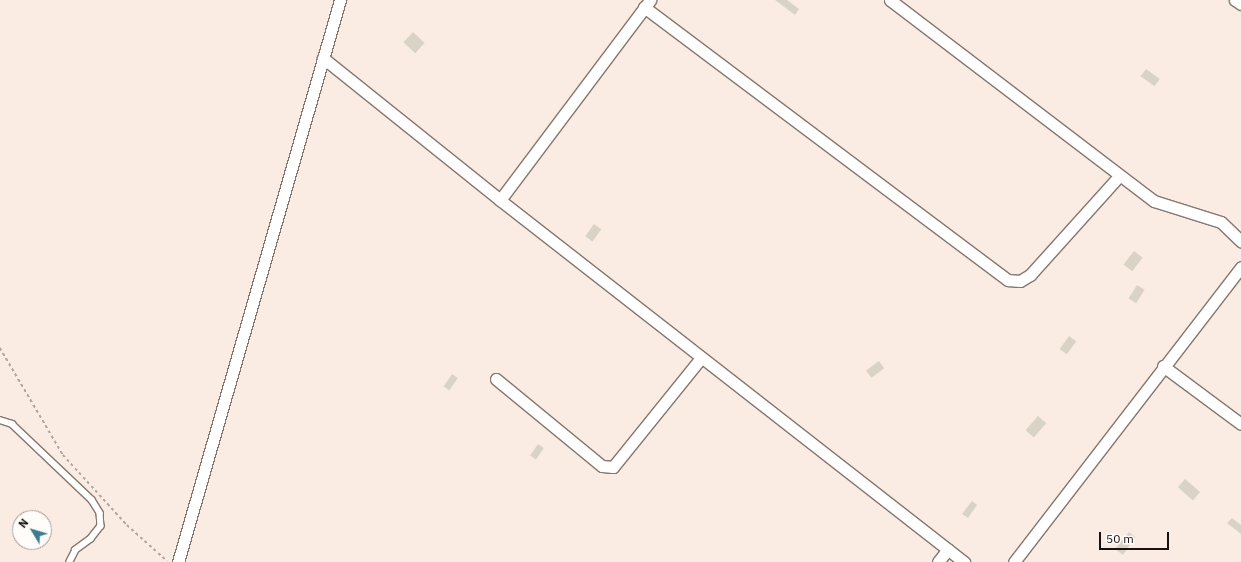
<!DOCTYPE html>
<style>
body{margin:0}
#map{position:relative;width:1241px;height:562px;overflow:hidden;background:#faece3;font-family:"IBM Plex Sans",sans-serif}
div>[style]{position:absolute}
.building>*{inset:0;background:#d9d3c6;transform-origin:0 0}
.path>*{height:1.5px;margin-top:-0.75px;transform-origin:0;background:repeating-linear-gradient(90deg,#b2a7a0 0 3px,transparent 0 6px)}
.roads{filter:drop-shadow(1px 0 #857870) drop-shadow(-1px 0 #857870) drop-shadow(0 1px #857870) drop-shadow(0 -1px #857870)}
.lane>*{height:5.5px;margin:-2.75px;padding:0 2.75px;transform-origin:2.75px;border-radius:2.75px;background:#fff}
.street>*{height:11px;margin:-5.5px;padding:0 5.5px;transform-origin:5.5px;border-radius:5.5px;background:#fff}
span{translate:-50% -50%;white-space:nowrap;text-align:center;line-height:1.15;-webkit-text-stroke:3px #fffcfa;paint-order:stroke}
.north{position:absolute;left:12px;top:510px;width:40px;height:40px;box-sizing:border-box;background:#fffcfa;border:1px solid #a29e9c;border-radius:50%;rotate:308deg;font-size:11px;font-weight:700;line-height:16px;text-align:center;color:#17120f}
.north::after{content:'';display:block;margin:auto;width:14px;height:18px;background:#3c7c90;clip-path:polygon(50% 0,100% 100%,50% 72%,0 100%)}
.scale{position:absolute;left:1099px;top:532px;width:70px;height:18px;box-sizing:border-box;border:2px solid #17120f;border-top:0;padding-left:5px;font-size:12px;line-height:14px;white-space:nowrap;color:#17120f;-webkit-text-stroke:3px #fffcfa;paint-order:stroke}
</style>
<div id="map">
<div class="building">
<div style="clip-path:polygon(775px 0,787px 0,799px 9px,795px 15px)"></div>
<div style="left:413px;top:32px;width:16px;height:14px;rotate:43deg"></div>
<div style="left:1146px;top:69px;width:17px;height:9px;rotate:36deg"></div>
<div style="left:594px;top:224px;width:9px;height:15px;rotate:36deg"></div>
<div style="left:1134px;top:251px;width:11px;height:17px;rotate:38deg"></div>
<div style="left:1137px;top:285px;width:9px;height:16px;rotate:32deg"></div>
<div style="left:1069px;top:336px;width:9px;height:16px;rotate:36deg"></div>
<div style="left:879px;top:361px;width:9px;height:16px;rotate:54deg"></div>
<div style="left:452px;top:374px;width:7px;height:15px;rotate:34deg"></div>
<div style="left:1038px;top:416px;width:11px;height:19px;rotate:41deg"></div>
<div style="left:538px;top:444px;width:7px;height:14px;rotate:34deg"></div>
<div style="left:1185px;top:479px;width:20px;height:11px;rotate:41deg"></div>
<div style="clip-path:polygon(972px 501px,977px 505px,968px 518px,962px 514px)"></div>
<div style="clip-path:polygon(1232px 518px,1241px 525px,1241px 534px,1227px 523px)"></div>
<div style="clip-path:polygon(1129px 532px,1135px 537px,1123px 555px,1115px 549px)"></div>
</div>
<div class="path">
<div style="left:0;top:348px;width:124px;rotate:59.5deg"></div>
<div style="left:63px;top:455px;width:95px;rotate:47.6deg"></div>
<div style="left:127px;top:525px;width:54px;rotate:42deg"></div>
</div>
<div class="roads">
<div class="lane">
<div style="left:0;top:420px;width:13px;rotate:18deg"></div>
<div style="left:12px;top:424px;width:110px;rotate:43.5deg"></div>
<div style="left:92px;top:500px;width:15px;rotate:58deg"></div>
<div style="left:100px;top:513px;width:13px;rotate:86deg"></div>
<div style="left:101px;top:526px;width:16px;rotate:128deg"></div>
<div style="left:91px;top:539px;width:19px;rotate:144deg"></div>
<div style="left:76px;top:550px;width:13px;rotate:117deg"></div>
</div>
<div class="street">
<div style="left:890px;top:0;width:332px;rotate:37.3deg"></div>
<div style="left:1154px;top:201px;width:70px;rotate:17.4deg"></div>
<div style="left:1221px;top:222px;width:28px;rotate:44deg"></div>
<div style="left:1235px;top:0;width:7px;rotate:34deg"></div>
<div style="left:644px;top:7px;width:455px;rotate:36.9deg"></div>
<div style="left:1008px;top:280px;width:12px;rotate:5deg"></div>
<div style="left:1020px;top:281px;width:12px;rotate:-31deg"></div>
<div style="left:1030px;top:275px;width:133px;rotate:-48deg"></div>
<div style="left:323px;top:58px;width:227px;rotate:38.7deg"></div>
<div style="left:500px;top:200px;width:589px;rotate:37.96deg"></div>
<div style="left:500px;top:200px;width:250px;rotate:-53.1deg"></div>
<div style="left:1163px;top:366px;width:97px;rotate:36.6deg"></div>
<div style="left:496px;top:379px;width:137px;rotate:39.4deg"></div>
<div style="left:602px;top:466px;width:11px;rotate:5deg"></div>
<div style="left:613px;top:467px;width:140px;rotate:-51.1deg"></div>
<div style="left:178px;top:562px;width:585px;rotate:-73.92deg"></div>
<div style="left:938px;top:562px;width:16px;rotate:-52deg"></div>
<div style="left:1014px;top:562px;width:372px;rotate:-52.4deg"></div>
</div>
</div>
<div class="north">N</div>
<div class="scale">50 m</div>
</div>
